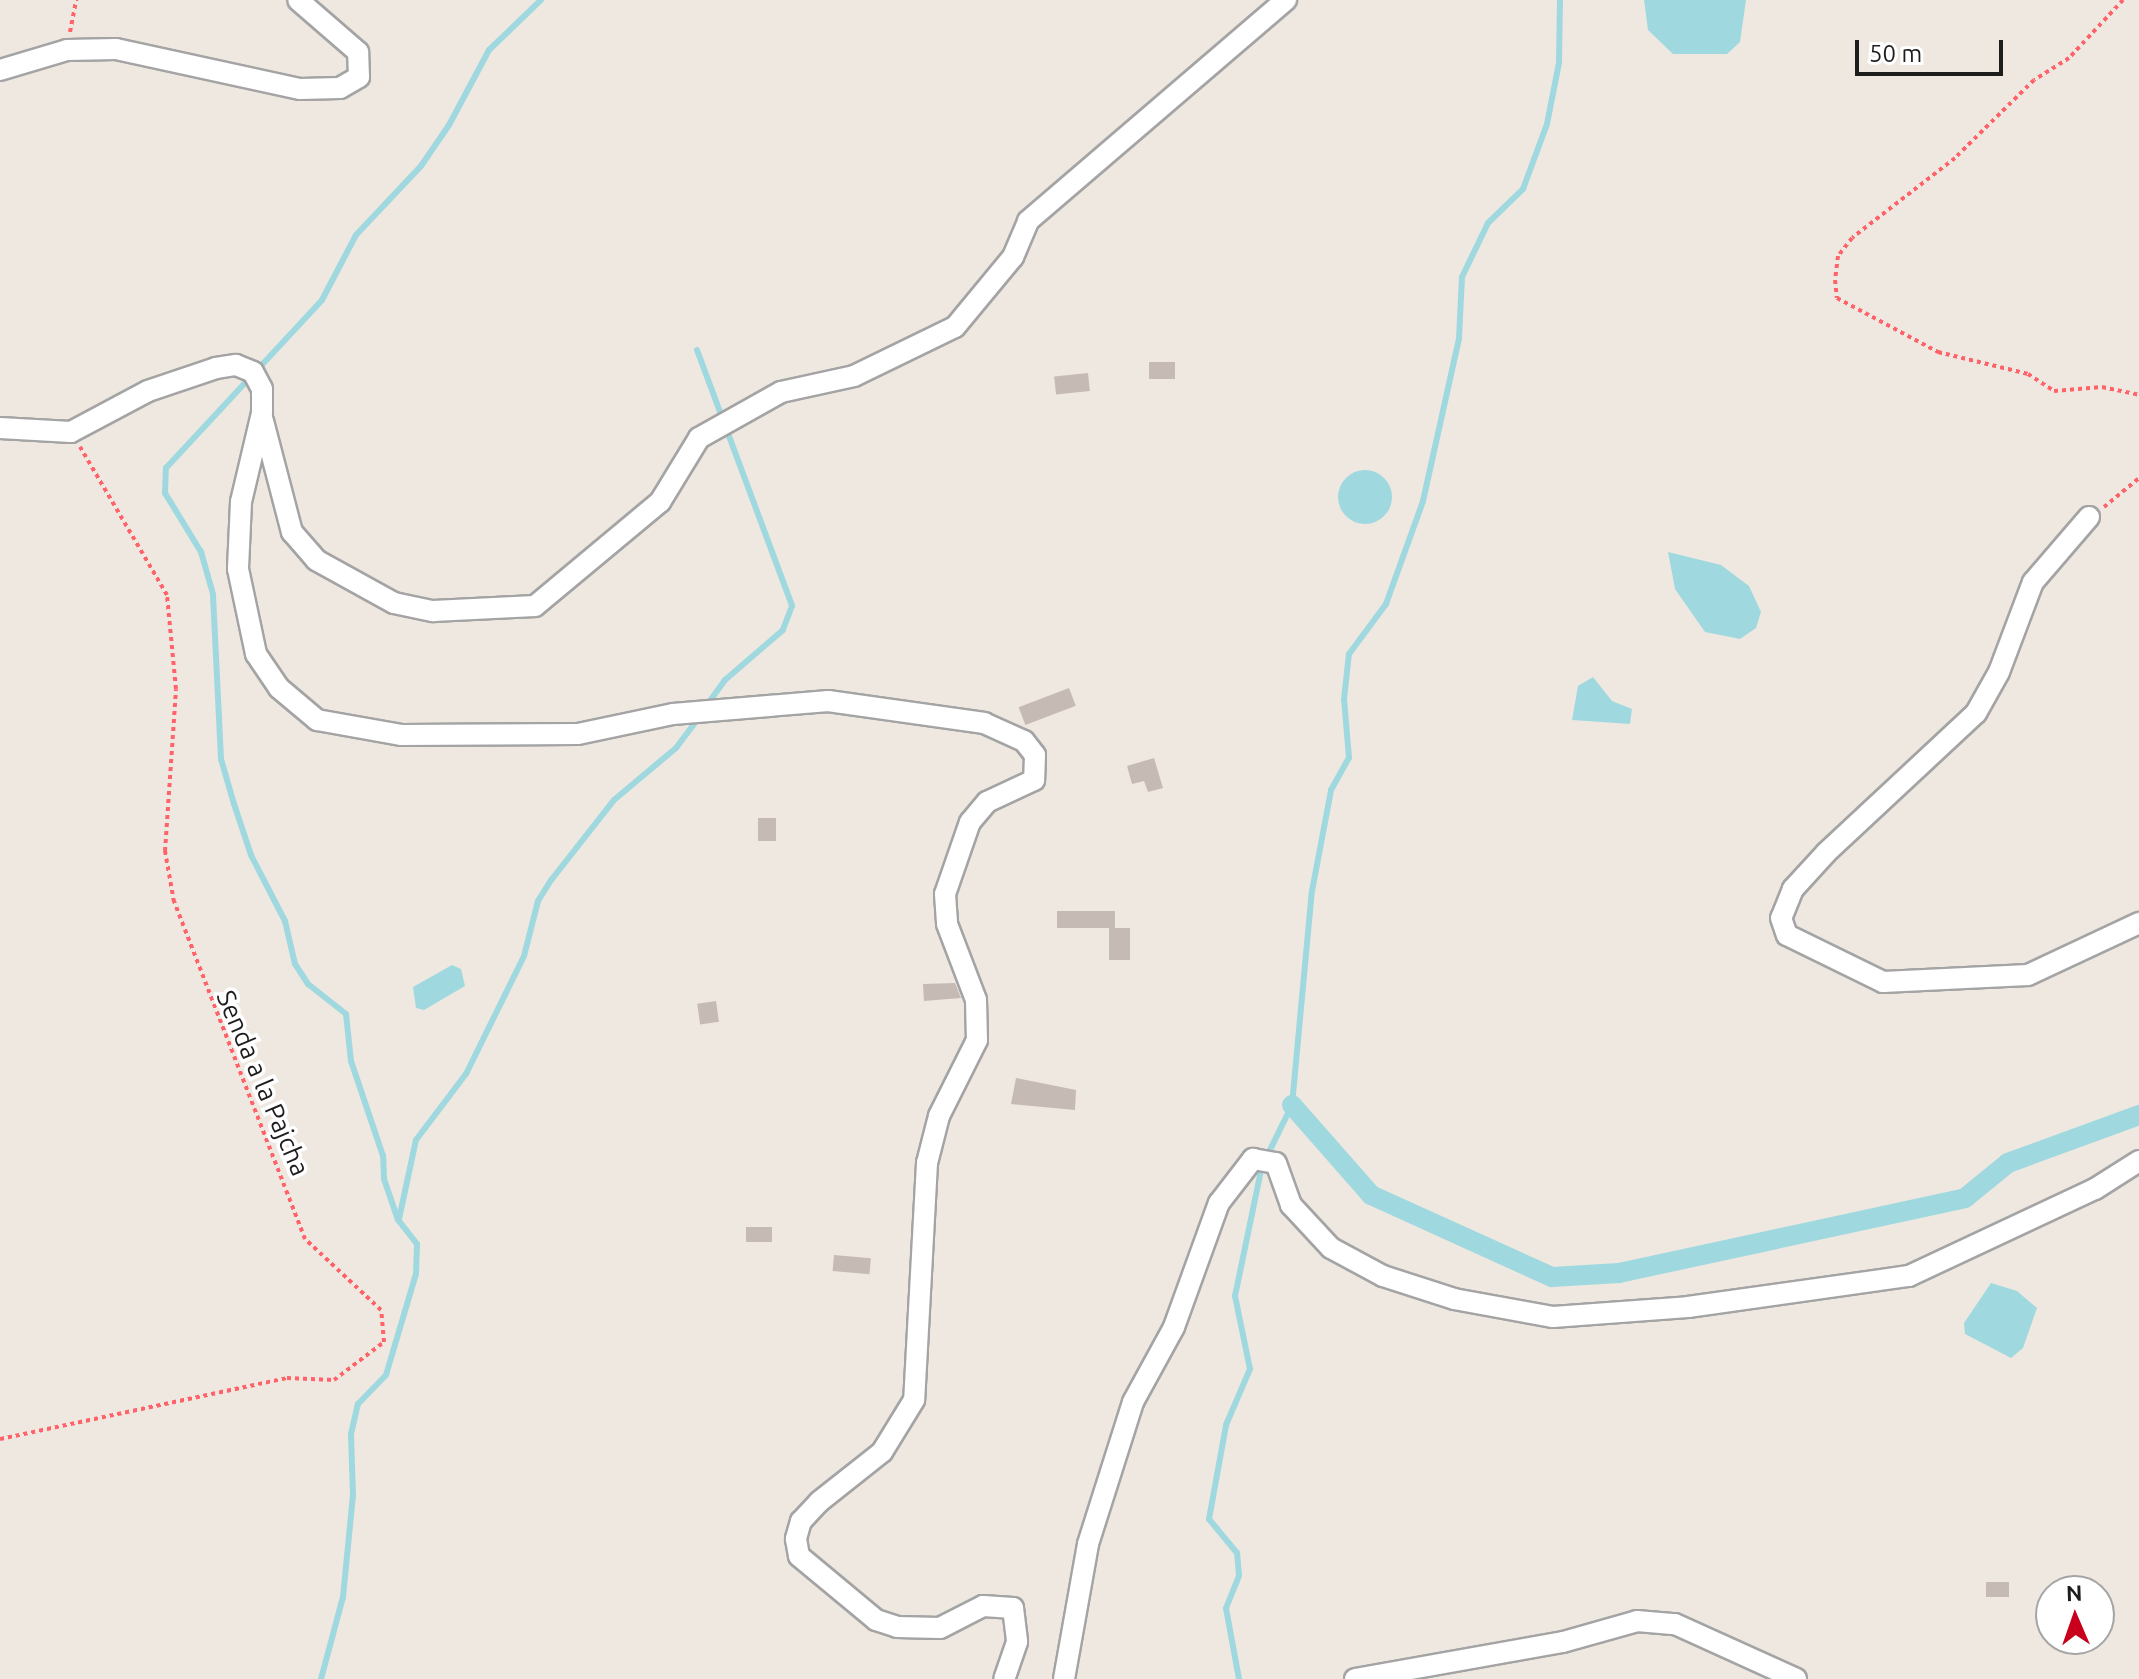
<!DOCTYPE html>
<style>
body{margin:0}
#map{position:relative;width:2139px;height:1679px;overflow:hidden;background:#efe8e1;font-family:Ubuntu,sans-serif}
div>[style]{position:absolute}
.water>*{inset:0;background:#9fd9df}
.round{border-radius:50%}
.stream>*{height:6px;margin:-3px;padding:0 3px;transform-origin:3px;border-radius:3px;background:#9fd9df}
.canal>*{height:20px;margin:-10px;padding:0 10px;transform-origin:10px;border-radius:10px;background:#9fd9df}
.building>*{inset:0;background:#c6bab5;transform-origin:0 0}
.path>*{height:4px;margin-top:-2px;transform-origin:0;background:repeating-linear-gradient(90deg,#ff6268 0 4px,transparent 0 8px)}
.roads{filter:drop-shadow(2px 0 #a4a4a4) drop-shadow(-2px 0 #a4a4a4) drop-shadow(0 2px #a4a4a4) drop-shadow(0 -2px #a4a4a4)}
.minor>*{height:20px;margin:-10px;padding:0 10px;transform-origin:10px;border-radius:10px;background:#fff}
span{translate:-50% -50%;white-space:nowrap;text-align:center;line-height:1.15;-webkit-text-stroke:7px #fff;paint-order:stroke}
.street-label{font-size:26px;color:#1d1d1d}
.north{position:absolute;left:2035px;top:1575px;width:80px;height:80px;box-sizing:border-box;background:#fff;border:2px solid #a5a5a5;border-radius:50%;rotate:358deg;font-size:22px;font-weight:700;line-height:32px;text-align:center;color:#1d1d1d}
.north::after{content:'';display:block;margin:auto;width:28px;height:36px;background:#c9001c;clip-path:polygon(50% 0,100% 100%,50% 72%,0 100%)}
.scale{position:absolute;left:1855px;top:40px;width:148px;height:36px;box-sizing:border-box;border:4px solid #1d1d1d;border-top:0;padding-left:10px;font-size:24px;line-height:28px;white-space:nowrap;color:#1d1d1d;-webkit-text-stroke:6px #fff;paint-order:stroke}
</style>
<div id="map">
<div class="water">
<div style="clip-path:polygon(1644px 0,1746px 0,1740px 42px,1727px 54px,1673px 54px,1648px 30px)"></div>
<div class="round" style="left:1338px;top:470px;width:54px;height:54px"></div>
<div style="clip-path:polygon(1668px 552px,1721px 565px,1749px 586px,1761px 612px,1756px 628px,1740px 639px,1705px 632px,1675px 589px)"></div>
<div style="clip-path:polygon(1593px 677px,1612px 701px,1632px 709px,1630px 724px,1572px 720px,1578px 686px)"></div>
<div style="clip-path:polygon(452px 965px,461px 969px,465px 986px,424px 1010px,416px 1008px,413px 987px)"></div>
<div style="clip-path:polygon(1991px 1283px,2017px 1291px,2037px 1308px,2023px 1348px,2011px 1358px,1965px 1334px,1964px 1323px)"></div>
</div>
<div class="stream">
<div style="left:697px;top:350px;width:273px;rotate:69.6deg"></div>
<div style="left:792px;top:606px;width:26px;rotate:111deg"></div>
<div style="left:783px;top:630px;width:77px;rotate:139.2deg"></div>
<div style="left:725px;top:680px;width:32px;rotate:126deg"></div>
<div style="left:1267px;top:1156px;width:57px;rotate:-63.9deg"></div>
<div style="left:1292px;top:1105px;width:215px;rotate:-84.7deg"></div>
<div style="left:1312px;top:891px;width:103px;rotate:-79.3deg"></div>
<div style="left:1331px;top:790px;width:37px;rotate:-61deg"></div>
<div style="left:1349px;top:758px;width:59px;rotate:-94.8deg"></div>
<div style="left:1344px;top:699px;width:45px;rotate:-83.7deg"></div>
<div style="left:1349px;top:654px;width:62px;rotate:-53.5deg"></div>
<div style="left:1386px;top:604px;width:109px;rotate:-70.2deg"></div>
<div style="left:1423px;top:501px;width:167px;rotate:-77.5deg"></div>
<div style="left:1459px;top:338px;width:61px;rotate:-87.2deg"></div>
<div style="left:1462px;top:277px;width:60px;rotate:-64.3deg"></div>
<div style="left:1488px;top:223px;width:49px;rotate:-44.2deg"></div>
<div style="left:1523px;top:189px;width:69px;rotate:-69.7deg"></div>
<div style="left:1547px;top:124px;width:62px;rotate:-78.9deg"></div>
<div style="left:1559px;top:63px;width:63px;rotate:-89.1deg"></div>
<div style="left:399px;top:1219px;width:81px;rotate:-77.9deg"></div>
<div style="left:416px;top:1140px;width:83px;rotate:-52.9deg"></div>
<div style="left:466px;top:1074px;width:131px;rotate:-63.8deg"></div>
<div style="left:524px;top:956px;width:57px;rotate:-75.7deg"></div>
<div style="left:538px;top:901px;width:26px;rotate:-58deg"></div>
<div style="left:552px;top:879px;width:100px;rotate:-51.9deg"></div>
<div style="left:614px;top:800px;width:81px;rotate:-40deg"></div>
<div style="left:676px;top:748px;width:40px;rotate:-53deg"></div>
<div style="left:321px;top:1679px;width:85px;rotate:-75deg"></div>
<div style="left:343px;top:1597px;width:102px;rotate:-84.4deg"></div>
<div style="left:353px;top:1495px;width:61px;rotate:-91.9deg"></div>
<div style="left:351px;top:1434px;width:31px;rotate:-77deg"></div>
<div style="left:358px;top:1404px;width:40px;rotate:-46deg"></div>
<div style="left:386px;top:1375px;width:105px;rotate:-73.5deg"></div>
<div style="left:416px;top:1274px;width:30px;rotate:-88deg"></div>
<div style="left:417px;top:1244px;width:31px;rotate:-128deg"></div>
<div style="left:398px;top:1220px;width:43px;rotate:-108.9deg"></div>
<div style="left:384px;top:1179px;width:23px;rotate:-92deg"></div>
<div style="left:383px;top:1156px;width:100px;rotate:-108.6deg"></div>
<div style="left:351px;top:1061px;width:47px;rotate:-96.1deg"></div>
<div style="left:346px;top:1014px;width:48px;rotate:-141.7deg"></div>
<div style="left:308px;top:984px;width:24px;rotate:-123deg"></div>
<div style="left:295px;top:964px;width:44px;rotate:-103.1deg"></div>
<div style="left:285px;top:921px;width:74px;rotate:-117.3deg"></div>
<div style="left:251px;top:855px;width:54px;rotate:-108.4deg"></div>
<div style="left:234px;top:804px;width:47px;rotate:-106.1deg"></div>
<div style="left:221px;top:759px;width:165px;rotate:-92.8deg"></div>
<div style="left:213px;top:594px;width:44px;rotate:-105.9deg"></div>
<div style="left:201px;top:552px;width:69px;rotate:-121.4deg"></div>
<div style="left:165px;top:493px;width:25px;rotate:-88deg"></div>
<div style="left:166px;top:468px;width:229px;rotate:-47.1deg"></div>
<div style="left:322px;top:300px;width:73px;rotate:-62.4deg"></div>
<div style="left:356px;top:235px;width:95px;rotate:-46.7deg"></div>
<div style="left:421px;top:166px;width:50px;rotate:-55.7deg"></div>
<div style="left:449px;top:125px;width:85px;rotate:-61.9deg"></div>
<div style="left:489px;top:50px;width:72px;rotate:-43.9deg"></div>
<div style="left:1239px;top:1679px;width:72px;rotate:-100.4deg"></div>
<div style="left:1226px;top:1608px;width:35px;rotate:-68deg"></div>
<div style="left:1239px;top:1575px;width:22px;rotate:-95deg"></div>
<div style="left:1237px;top:1553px;width:44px;rotate:-129.5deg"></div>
<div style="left:1209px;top:1519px;width:96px;rotate:-79.7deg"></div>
<div style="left:1226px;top:1425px;width:61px;rotate:-66.8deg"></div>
<div style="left:1250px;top:1369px;width:75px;rotate:-101.6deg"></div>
<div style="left:1235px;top:1296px;width:133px;rotate:-78.3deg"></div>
</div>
<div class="canal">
<div style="left:1292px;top:1105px;width:120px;rotate:48.7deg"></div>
<div style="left:1371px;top:1195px;width:199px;rotate:24.4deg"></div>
<div style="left:1552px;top:1277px;width:67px;rotate:-3.4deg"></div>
<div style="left:1619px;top:1273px;width:354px;rotate:-12.2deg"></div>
<div style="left:1965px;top:1198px;width:55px;rotate:-39.1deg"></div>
<div style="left:2008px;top:1163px;width:140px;rotate:-20.1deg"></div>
</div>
<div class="building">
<div style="left:1149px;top:362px;width:26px;height:17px"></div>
<div style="left:1088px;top:373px;width:18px;height:34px;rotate:84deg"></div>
<div style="left:1069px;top:688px;width:19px;height:54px;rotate:69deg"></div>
<div style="clip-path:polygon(1154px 758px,1163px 788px,1148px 792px,1144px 781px,1132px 784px,1127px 766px)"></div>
<div style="left:758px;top:818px;width:18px;height:23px"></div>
<div style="left:1057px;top:911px;width:58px;height:17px"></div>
<div style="left:1109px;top:928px;width:21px;height:32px"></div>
<div style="clip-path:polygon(955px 983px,961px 998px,924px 1001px,923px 984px)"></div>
<div style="left:716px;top:1001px;width:21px;height:19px;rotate:82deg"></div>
<div style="clip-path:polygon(1016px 1078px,1076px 1090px,1075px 1110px,1011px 1104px)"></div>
<div style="left:746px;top:1227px;width:26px;height:15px"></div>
<div style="left:834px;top:1255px;width:37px;height:16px;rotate:5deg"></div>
<div style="left:2009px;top:1582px;width:15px;height:23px;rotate:90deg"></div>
</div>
<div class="path">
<div style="left:2123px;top:0;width:79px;rotate:133deg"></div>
<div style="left:2069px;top:58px;width:41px;rotate:147.8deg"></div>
<div style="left:2034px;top:80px;width:111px;rotate:135.4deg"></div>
<div style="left:1955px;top:158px;width:130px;rotate:142.2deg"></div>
<div style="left:1852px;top:238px;width:23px;rotate:128deg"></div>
<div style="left:1838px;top:256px;width:24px;rotate:97deg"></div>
<div style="left:1835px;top:280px;width:18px;rotate:84deg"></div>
<div style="left:1837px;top:298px;width:115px;rotate:28.1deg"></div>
<div style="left:1938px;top:352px;width:93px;rotate:13.7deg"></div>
<div style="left:2028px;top:374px;width:31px;rotate:33deg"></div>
<div style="left:2054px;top:391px;width:48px;rotate:-4.8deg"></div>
<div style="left:2102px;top:387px;width:38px;rotate:12deg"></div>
<div style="left:70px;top:32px;width:33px;rotate:-79deg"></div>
<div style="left:2104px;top:507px;width:45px;rotate:-39.6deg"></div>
<div style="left:0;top:1439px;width:293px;rotate:-12deg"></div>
<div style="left:287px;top:1378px;width:47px;rotate:2.4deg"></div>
<div style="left:334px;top:1380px;width:63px;rotate:-37.2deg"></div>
<div style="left:384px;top:1342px;width:32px;rotate:-95deg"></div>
<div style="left:381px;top:1310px;width:104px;rotate:-136.9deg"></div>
<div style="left:305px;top:1239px;width:362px;rotate:-111.2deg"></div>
<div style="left:174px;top:902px;width:52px;rotate:-100deg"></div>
<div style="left:165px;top:851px;width:162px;rotate:-86.1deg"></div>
<div style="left:176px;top:689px;width:94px;rotate:-95.5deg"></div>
<div style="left:167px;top:595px;width:172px;rotate:-120.4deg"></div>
</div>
<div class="roads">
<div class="minor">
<div style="left:0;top:70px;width:70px;rotate:-16.6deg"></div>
<div style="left:67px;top:50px;width:49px;rotate:-1.2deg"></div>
<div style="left:116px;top:49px;width:188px;rotate:12.3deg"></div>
<div style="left:300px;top:89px;width:40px;rotate:-1.4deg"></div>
<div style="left:340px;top:88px;width:22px;rotate:-30deg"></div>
<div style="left:359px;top:77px;width:25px;rotate:-92deg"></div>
<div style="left:358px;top:52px;width:79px;rotate:-139.1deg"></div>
<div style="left:263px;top:421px;width:115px;rotate:75.4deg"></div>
<div style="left:292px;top:532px;width:37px;rotate:49deg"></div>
<div style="left:316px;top:560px;width:89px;rotate:28.9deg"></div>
<div style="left:394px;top:603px;width:40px;rotate:12deg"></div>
<div style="left:433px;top:611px;width:102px;rotate:-2.8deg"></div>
<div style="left:535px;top:606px;width:163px;rotate:-39.8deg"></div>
<div style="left:660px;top:502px;width:75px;rotate:-58.6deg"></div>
<div style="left:699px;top:438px;width:94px;rotate:-29.3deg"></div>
<div style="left:781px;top:392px;width:75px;rotate:-12.4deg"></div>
<div style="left:854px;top:376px;width:112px;rotate:-25.9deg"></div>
<div style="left:955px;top:327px;width:91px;rotate:-50.4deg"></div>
<div style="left:1013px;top:257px;width:39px;rotate:-67deg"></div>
<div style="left:1028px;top:221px;width:340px;rotate:-40.6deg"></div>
<div style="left:0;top:428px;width:71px;rotate:3.2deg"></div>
<div style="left:71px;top:432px;width:87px;rotate:-28deg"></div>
<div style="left:148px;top:391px;width:72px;rotate:-18.7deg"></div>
<div style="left:216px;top:368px;width:20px;rotate:-9deg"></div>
<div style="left:236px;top:365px;width:18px;rotate:22deg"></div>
<div style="left:253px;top:372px;width:19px;rotate:62deg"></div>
<div style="left:262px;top:389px;width:24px;rotate:90deg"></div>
<div style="left:262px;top:413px;width:91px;rotate:103.3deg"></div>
<div style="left:241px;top:502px;width:67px;rotate:92.6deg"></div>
<div style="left:238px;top:569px;width:87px;rotate:78deg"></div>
<div style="left:256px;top:654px;width:41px;rotate:55.9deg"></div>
<div style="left:279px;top:688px;width:50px;rotate:40.1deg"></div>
<div style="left:317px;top:720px;width:85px;rotate:10.1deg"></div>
<div style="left:401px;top:735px;width:177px;rotate:-0.3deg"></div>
<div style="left:578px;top:734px;width:97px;rotate:-11.9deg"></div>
<div style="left:673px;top:714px;width:156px;rotate:-4.8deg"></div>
<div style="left:828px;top:701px;width:158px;rotate:8deg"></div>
<div style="left:984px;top:723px;width:44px;rotate:24.2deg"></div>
<div style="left:1024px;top:741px;width:18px;rotate:52deg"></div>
<div style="left:1035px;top:755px;width:25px;rotate:92deg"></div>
<div style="left:1034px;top:780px;width:52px;rotate:154.9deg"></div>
<div style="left:987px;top:802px;width:26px;rotate:130deg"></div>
<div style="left:970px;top:822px;width:76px;rotate:109.1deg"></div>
<div style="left:945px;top:894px;width:30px;rotate:86deg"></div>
<div style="left:947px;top:924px;width:81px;rotate:69.1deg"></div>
<div style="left:976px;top:1000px;width:40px;rotate:88.6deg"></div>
<div style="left:977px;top:1040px;width:85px;rotate:116.6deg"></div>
<div style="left:939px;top:1116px;width:49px;rotate:104.3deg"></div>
<div style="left:927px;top:1163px;width:237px;rotate:93.1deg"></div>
<div style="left:914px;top:1400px;width:61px;rotate:121.6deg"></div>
<div style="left:882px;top:1452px;width:80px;rotate:141.6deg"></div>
<div style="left:819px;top:1502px;width:26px;rotate:133deg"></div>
<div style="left:801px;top:1521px;width:19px;rotate:106deg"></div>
<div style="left:796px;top:1539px;width:17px;rotate:80deg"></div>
<div style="left:799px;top:1556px;width:100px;rotate:39.7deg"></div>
<div style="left:876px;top:1620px;width:22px;rotate:18deg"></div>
<div style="left:897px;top:1627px;width:43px;rotate:1.3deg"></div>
<div style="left:940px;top:1628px;width:48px;rotate:-27.1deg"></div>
<div style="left:983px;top:1606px;width:30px;rotate:4deg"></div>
<div style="left:1013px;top:1608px;width:34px;rotate:83deg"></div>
<div style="left:1017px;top:1642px;width:39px;rotate:109deg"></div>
<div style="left:2089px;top:517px;width:86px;rotate:130.7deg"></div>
<div style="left:2033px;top:582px;width:96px;rotate:110.7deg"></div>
<div style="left:1999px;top:672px;width:47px;rotate:119.3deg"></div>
<div style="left:1976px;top:713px;width:205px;rotate:137deg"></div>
<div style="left:1826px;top:853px;width:49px;rotate:132.5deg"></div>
<div style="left:1793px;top:889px;width:31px;rotate:112deg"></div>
<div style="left:1781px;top:918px;width:18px;rotate:71deg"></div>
<div style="left:1787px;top:935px;width:107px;rotate:26.1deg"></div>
<div style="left:1883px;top:982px;width:145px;rotate:-2.8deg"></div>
<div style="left:2028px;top:975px;width:123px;rotate:-25.1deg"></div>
<div style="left:1064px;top:1679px;width:137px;rotate:-79.9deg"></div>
<div style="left:1088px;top:1544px;width:149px;rotate:-72.4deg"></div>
<div style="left:1133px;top:1402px;width:85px;rotate:-61.3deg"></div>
<div style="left:1174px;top:1327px;width:132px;rotate:-70.1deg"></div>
<div style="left:1219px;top:1203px;width:56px;rotate:-52.3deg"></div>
<div style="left:1253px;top:1159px;width:23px;rotate:10deg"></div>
<div style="left:1276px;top:1163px;width:45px;rotate:70.3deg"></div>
<div style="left:1291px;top:1205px;width:59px;rotate:47.1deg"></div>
<div style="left:1331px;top:1248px;width:59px;rotate:28.3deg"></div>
<div style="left:1383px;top:1276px;width:75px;rotate:17.9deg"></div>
<div style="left:1454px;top:1299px;width:101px;rotate:10.3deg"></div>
<div style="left:1553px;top:1317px;width:135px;rotate:-4.2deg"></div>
<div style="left:1688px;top:1307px;width:223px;rotate:-8deg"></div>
<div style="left:1909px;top:1276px;width:205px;rotate:-25.1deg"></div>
<div style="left:2095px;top:1189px;width:52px;rotate:-32.5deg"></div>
<div style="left:1355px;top:1679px;width:211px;rotate:-10.1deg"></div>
<div style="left:1563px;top:1642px;width:77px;rotate:-15.8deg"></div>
<div style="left:1637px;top:1621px;width:38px;rotate:5deg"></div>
<div style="left:1675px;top:1624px;width:133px;rotate:24.4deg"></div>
</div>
</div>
<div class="street-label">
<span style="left:263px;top:1083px;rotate:67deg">Senda a la Pajcha</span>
</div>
<div class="north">N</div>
<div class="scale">50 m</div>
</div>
